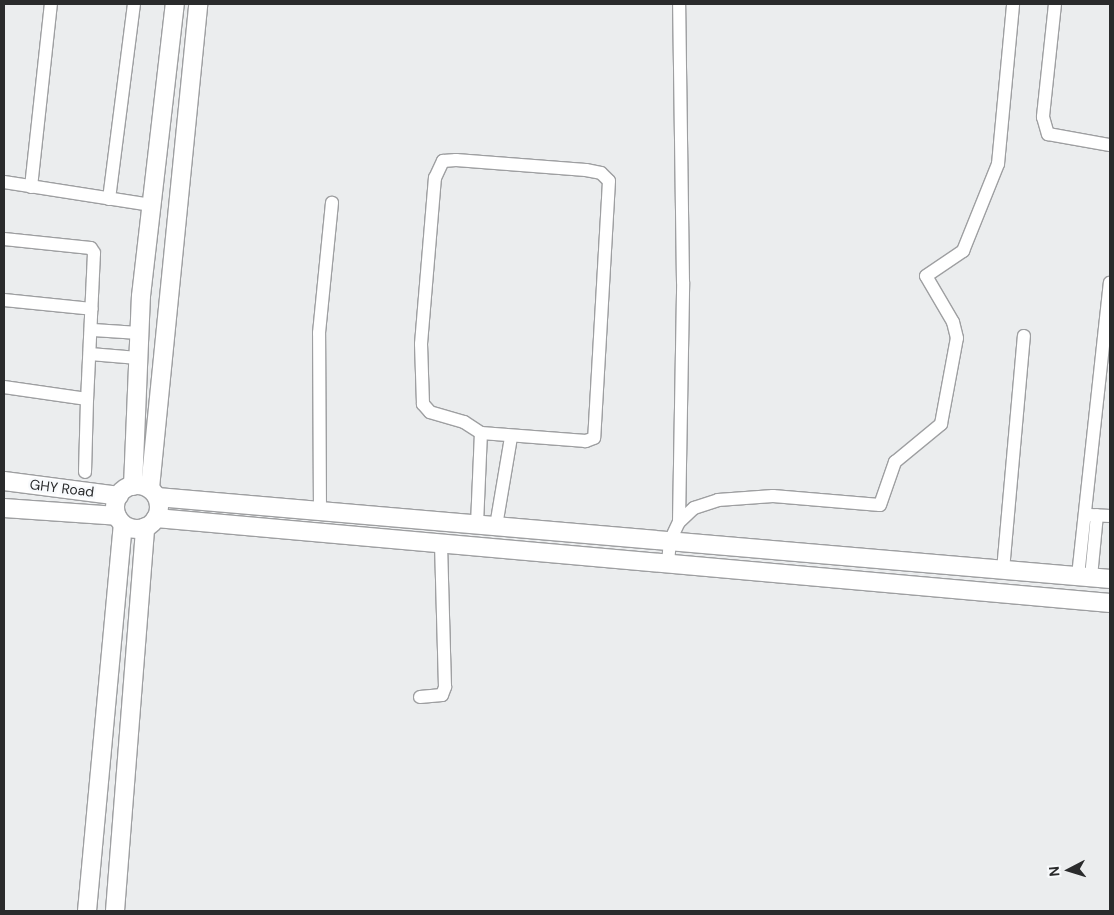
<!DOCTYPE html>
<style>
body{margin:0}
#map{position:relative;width:1114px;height:915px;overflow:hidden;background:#ebedee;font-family:"DM Sans",sans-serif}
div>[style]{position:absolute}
.roads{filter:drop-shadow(1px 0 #9e9fa1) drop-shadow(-1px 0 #9e9fa1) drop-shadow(0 1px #9e9fa1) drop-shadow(0 -1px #9e9fa1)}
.street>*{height:12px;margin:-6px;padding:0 6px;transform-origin:6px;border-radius:6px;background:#fff}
.secondary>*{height:18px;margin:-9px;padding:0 9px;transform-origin:9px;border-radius:9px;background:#fff}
.secondary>.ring{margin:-9px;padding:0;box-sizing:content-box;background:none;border:18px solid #fff;border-radius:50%}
span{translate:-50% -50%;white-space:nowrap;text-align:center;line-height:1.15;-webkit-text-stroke:5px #f8fafc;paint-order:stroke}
.street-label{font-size:14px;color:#2a2b2c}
.frame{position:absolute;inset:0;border:5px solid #2a2b2c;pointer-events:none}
.north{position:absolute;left:1044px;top:845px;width:50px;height:50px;-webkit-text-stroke:4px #f8fafc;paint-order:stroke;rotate:265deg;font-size:14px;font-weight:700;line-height:20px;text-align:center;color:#2a2b2c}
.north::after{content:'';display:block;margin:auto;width:18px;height:22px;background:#2a2b2c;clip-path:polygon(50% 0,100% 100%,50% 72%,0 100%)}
</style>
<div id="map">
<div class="roads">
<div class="street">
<div style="left:1055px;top:4px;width:114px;rotate:96.1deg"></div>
<div style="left:1043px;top:117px;width:18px;rotate:74deg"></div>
<div style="left:1048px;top:134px;width:63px;rotate:10.1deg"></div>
<div style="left:456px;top:160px;width:130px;rotate:4.4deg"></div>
<div style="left:586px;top:170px;width:15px;rotate:11deg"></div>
<div style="left:601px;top:173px;width:11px;rotate:45deg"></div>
<div style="left:609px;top:181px;width:257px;rotate:93.3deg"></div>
<div style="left:594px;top:438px;width:9px;rotate:159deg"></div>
<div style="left:586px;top:441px;width:105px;rotate:-175.6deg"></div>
<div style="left:481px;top:433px;width:20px;rotate:-147deg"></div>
<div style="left:464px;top:422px;width:35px;rotate:-164deg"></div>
<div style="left:430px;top:412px;width:11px;rotate:-131deg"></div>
<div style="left:423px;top:404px;width:60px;rotate:-91.9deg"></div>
<div style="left:421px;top:344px;width:167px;rotate:-85.2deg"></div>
<div style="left:435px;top:178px;width:19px;rotate:-65deg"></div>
<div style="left:443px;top:161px;width:13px;rotate:-4deg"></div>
<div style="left:4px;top:182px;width:149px;rotate:8.9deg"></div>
<div style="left:31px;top:187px;width:184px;rotate:-83.8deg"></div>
<div style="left:109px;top:199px;width:197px;rotate:-82.7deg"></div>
<div style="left:4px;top:239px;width:87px;rotate:5.9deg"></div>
<div style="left:91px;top:248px;width:6px;rotate:59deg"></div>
<div style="left:94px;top:253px;width:146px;rotate:92.7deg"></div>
<div style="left:87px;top:399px;width:84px;rotate:-171.8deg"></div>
<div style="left:4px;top:300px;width:88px;rotate:5.8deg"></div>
<div style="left:93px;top:330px;width:46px;rotate:3.7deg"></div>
<div style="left:90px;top:354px;width:48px;rotate:4.8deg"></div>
<div style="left:85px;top:472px;width:73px;rotate:-88.4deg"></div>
<div style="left:320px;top:511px;width:178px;rotate:-90.3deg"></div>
<div style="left:319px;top:333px;width:131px;rotate:-84.3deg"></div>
<div style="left:1090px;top:515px;width:20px;rotate:3deg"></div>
<div style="left:679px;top:522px;width:240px;rotate:-89deg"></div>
<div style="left:683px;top:282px;width:278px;rotate:-90.8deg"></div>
<div style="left:477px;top:524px;width:91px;rotate:-87.5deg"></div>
<div style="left:496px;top:526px;width:90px;rotate:-80.4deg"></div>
<div style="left:668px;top:563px;width:22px;rotate:-85deg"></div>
<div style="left:670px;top:541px;width:21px;rotate:-65deg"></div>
<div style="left:679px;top:522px;width:21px;rotate:-43deg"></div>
<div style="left:694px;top:508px;width:25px;rotate:-18deg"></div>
<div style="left:718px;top:500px;width:55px;rotate:-4.2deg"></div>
<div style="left:773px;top:496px;width:107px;rotate:4.8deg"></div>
<div style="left:880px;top:505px;width:46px;rotate:-70.8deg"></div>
<div style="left:895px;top:462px;width:60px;rotate:-39.6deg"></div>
<div style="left:941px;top:424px;width:87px;rotate:-79.5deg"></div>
<div style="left:957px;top:338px;width:16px;rotate:-104deg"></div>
<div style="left:953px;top:322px;width:53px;rotate:-120.4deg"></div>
<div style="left:926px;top:276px;width:45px;rotate:-34deg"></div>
<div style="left:963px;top:251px;width:94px;rotate:-68.1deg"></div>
<div style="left:998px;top:164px;width:161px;rotate:-84.6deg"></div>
<div style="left:1003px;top:570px;width:235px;rotate:-84.9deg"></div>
<div style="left:1078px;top:576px;width:295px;rotate:-83.8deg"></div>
<div style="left:1091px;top:577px;width:62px;rotate:-84.5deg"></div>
<div style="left:420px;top:697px;width:22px;rotate:-5deg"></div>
<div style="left:442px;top:695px;width:9px;rotate:-69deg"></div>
<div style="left:445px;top:687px;width:144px;rotate:-91.6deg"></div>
</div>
<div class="secondary">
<div style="left:4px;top:481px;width:116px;rotate:7.4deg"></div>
<div class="ring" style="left:115px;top:485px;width:26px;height:26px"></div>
<div style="left:133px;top:486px;width:190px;rotate:-87.6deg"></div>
<div style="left:141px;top:296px;width:294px;rotate:-83.4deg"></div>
<div style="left:150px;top:488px;width:486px;rotate:-84.3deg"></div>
<div style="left:157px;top:497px;width:957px;rotate:4.92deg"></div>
<div style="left:4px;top:508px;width:113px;rotate:4deg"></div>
<div style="left:156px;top:518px;width:958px;rotate:5.09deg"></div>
<div style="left:87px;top:911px;width:388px;rotate:-84.7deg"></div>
<div style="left:115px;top:911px;width:385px;rotate:-85.5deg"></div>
</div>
</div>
<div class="street-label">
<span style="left:62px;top:488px;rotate:7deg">GHY Road</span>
</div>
<div class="frame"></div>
<div class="north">N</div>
</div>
